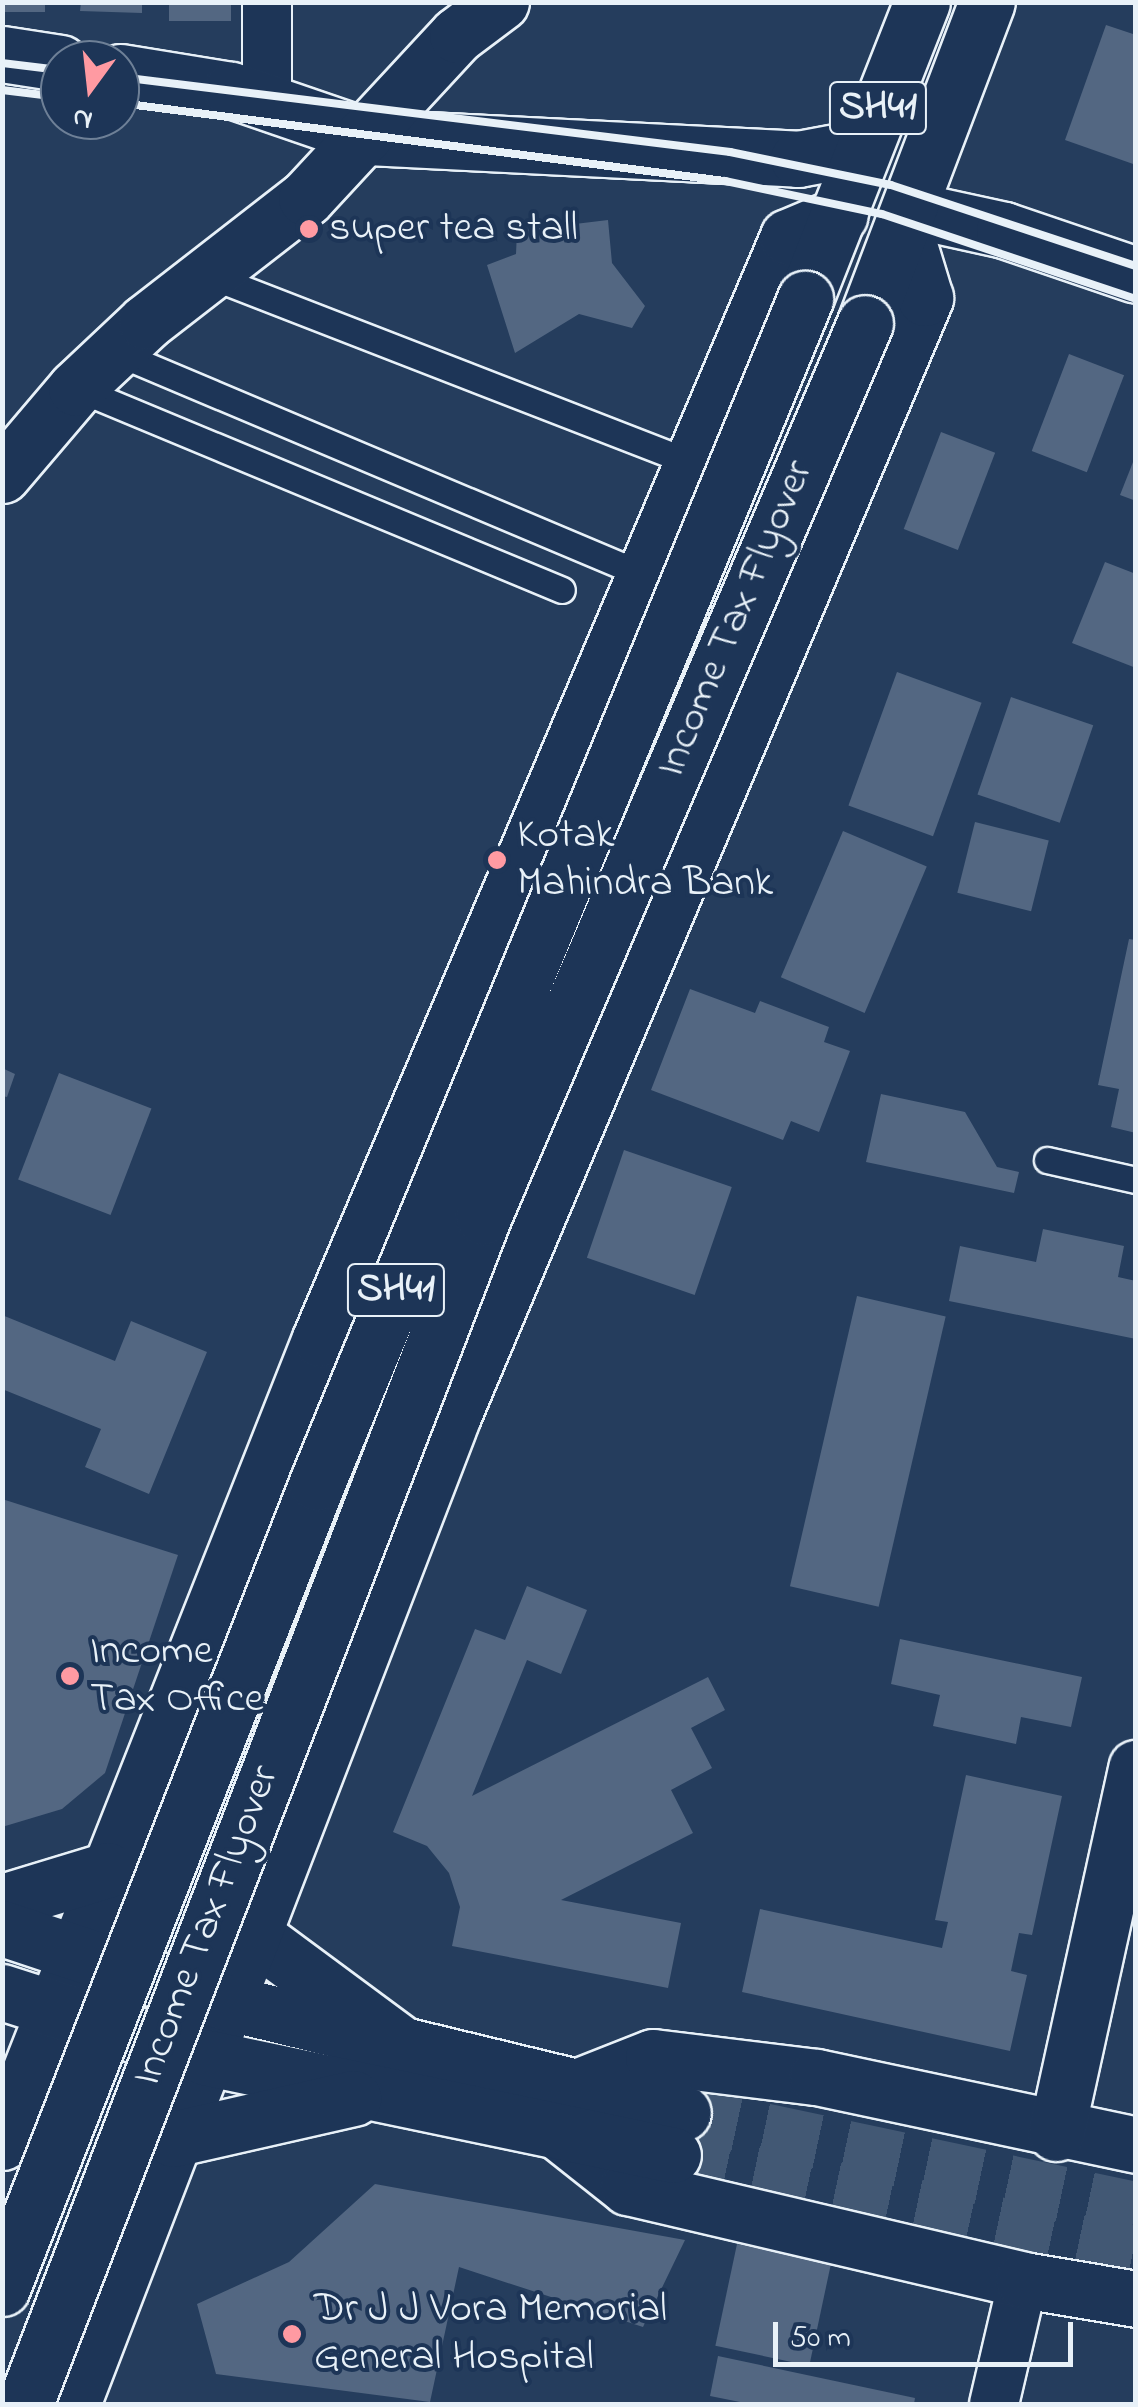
<!DOCTYPE html>
<style>
body{margin:0}
#map{position:relative;width:1138px;height:2407px;overflow:hidden;background:#253d5d;font-family:"Indie Flower",sans-serif}
div>[style]{position:absolute}
.building>*{inset:0;background:#536782;transform-origin:0 0}
.primary-tunnel>*{height:55px;margin-top:-27.5px;transform-origin:0;background:repeating-linear-gradient(90deg,#425874 0 55px,transparent 0 83px)}
.roads{filter:drop-shadow(2px 0 #e8f1f8) drop-shadow(-2px 0 #e8f1f8) drop-shadow(0 2px #e8f1f8) drop-shadow(0 -2px #e8f1f8)}
.lane>*{height:25px;margin:-12.5px;padding:0 12.5px;transform-origin:12.5px;border-radius:12.5px;background:#1d3557}
.street>*{height:48px;margin:-24px;padding:0 24px;transform-origin:24px;border-radius:24px;background:#1d3557}
.secondary>*{height:55px;margin:-27.5px;padding:0 27.5px;transform-origin:27.5px;border-radius:27.5px;background:#1d3557}
.primary>*{height:55px;margin:-27.5px;padding:0 27.5px;transform-origin:27.5px;border-radius:27.5px;background:#1d3557}
.rail>*{height:8px;margin:-4px;padding:0 4px;transform-origin:4px;border-radius:4px;background:#e8f1f8}
.bridges{filter:drop-shadow(2px 0 #e8f1f8) drop-shadow(-2px 0 #e8f1f8) drop-shadow(0 2px #e8f1f8) drop-shadow(0 -2px #e8f1f8)}
.primary-bridge>*{height:55px;margin:-27.5px;padding:0 27.5px;transform-origin:27.5px;border-radius:27.5px;background:#1d3557}
.dots>*{width:28px;height:28px;translate:-50% -50%;box-sizing:border-box;border:5px solid #1d3557;border-radius:50%}
span{translate:-50% -50%;white-space:nowrap;text-align:center;line-height:1.15;-webkit-text-stroke:8px #1d3557;paint-order:stroke}
.shield-label span{padding:2px 8px;background:#1d3557;border:2px solid;border-radius:8px;-webkit-text-stroke-width:0}
.shield-label{font-size:40px;color:#e8f1f8;font-weight:700}
.poi-label{font-size:42px;color:#e8f1f8}
.left{translate:0 -50%;text-align:left}
.street-label{font-size:42px;color:#e8f1f8}
.frame{position:absolute;inset:0;border:5px solid #e8f1f8;pointer-events:none}
.north{position:absolute;left:40px;top:40px;width:100px;height:100px;box-sizing:border-box;background:#1d3557;border:2px solid #6e8097;border-radius:50%;rotate:195deg;font-size:28px;font-weight:700;line-height:40px;text-align:center;color:#e8f1f8}
.north::after{content:'';display:block;margin:auto;width:35px;height:45px;background:#ff9aa2;clip-path:polygon(50% 0,100% 100%,50% 72%,0 100%)}
.scale{position:absolute;left:773px;top:2322px;width:300px;height:45px;box-sizing:border-box;border:5px solid #e8f1f8;border-top:0;padding-left:12px;font-size:30px;line-height:35px;white-space:nowrap;color:#e8f1f8;-webkit-text-stroke:8px #1d3557;paint-order:stroke}
</style>
<div id="map">
<div class="building">
<div style="left:2px;top:2px;width:43px;height:10px"></div>
<div style="clip-path:polygon(81px 2px,142px 2px,142px 13px,80px 11px)"></div>
<div style="left:169px;top:2px;width:62px;height:19px"></div>
<div style="clip-path:polygon(1106px 25px,1136px 35px,1136px 165px,1065px 140px)"></div>
<div style="clip-path:polygon(608px 220px,612px 263px,645px 306px,632px 328px,579px 314px,515px 353px,487px 265px,516px 254px,517px 231px)"></div>
<div style="left:1069px;top:354px;width:59px;height:104px;rotate:21deg"></div>
<div style="left:941px;top:432px;width:58px;height:104px;rotate:21deg"></div>
<div style="clip-path:polygon(1135px 457px,1136px 457px,1136px 501px,1120px 495px)"></div>
<div style="clip-path:polygon(1105px 562px,1136px 574px,1136px 668px,1072px 643px)"></div>
<div style="left:897px;top:672px;width:90px;height:142px;rotate:20deg"></div>
<div style="left:1011px;top:697px;width:87px;height:103px;rotate:19deg"></div>
<div style="left:975px;top:822px;width:76px;height:73px;rotate:14deg"></div>
<div style="left:843px;top:831px;width:91px;height:159px;rotate:23deg"></div>
<div style="clip-path:polygon(1129px 939px,1136px 940px,1136px 1133px,1111px 1127px,1119px 1089px,1098px 1085px)"></div>
<div style="clip-path:polygon(690px 989px,755px 1013px,760px 1001px,829px 1027px,824px 1042px,850px 1051px,819px 1132px,791px 1121px,783px 1140px,651px 1090px)"></div>
<div style="clip-path:polygon(2px 1068px,15px 1074px,7px 1097px,2px 1096px)"></div>
<div style="left:59px;top:1073px;width:99px;height:114px;rotate:21deg"></div>
<div style="clip-path:polygon(881px 1094px,965px 1112px,997px 1167px,1019px 1172px,1014px 1193px,866px 1162px)"></div>
<div style="left:624px;top:1150px;width:114px;height:114px;rotate:19deg"></div>
<div style="clip-path:polygon(1043px 1229px,1124px 1246px,1118px 1277px,1136px 1281px,1136px 1339px,949px 1301px,960px 1246px,1036px 1262px)"></div>
<div style="left:857px;top:1296px;width:91px;height:298px;rotate:13deg"></div>
<div style="clip-path:polygon(2px 1315px,115px 1361px,131px 1321px,207px 1352px,149px 1494px,85px 1467px,101px 1429px,2px 1389px)"></div>
<div style="clip-path:polygon(2px 1499px,178px 1555px,105px 1773px,62px 1809px,2px 1827px)"></div>
<div style="clip-path:polygon(527px 1586px,587px 1610px,561px 1674px,527px 1660px,472px 1796px,708px 1677px,725px 1710px,691px 1728px,712px 1768px,671px 1790px,693px 1833px,561px 1900px,681px 1923px,668px 1988px,452px 1946px,460px 1907px,449px 1873px,427px 1846px,393px 1832px,475px 1629px,505px 1640px)"></div>
<div style="clip-path:polygon(900px 1639px,1082px 1677px,1071px 1727px,1021px 1717px,1016px 1744px,933px 1726px,940px 1695px,891px 1684px)"></div>
<div style="clip-path:polygon(966px 1775px,1062px 1796px,1032px 1935px,1019px 1933px,1011px 1971px,1027px 1975px,1010px 2051px,742px 1992px,760px 1909px,942px 1948px,948px 1922px,935px 1920px)"></div>
<div style="clip-path:polygon(375px 2184px,685px 2240px,643px 2327px,459px 2267px,430px 2402px,216px 2374px,197px 2304px,289px 2262px)"></div>
<div style="left:737px;top:2244px;width:96px;height:104px;rotate:12deg"></div>
<div style="clip-path:polygon(718px 2356px,915px 2398px,914px 2404px,750px 2404px,710px 2396px)"></div>
</div>
<div class="primary-tunnel">
<div style="left:683px;top:2113px;width:463px;rotate:12deg"></div>
<div style="left:673px;top:2155px;width:473px;rotate:12deg"></div>
</div>
<div class="roads">
<div class="lane">
<div style="left:208px;top:275px;width:519px;rotate:21.23deg"></div>
<div style="left:115px;top:352px;width:574px;rotate:22.86deg"></div>
<div style="left:76px;top:388px;width:526px;rotate:22.57deg"></div>
<div style="left:1047px;top:1160px;width:91px;rotate:12.7deg"></div>
</div>
<div class="street">
<div style="left:267px;top:102px;width:100px;rotate:-90deg"></div>
<div style="left:994px;top:2404px;width:127px;rotate:-76.8deg"></div>
</div>
<div class="secondary">
<div style="left:2px;top:54px;width:59px;rotate:8.8deg"></div>
<div style="left:120px;top:72px;width:112px;rotate:9.2deg"></div>
<div style="left:231px;top:90px;width:145px;rotate:18.9deg"></div>
<div style="left:368px;top:137px;width:431px;rotate:2.9deg"></div>
<div style="left:798px;top:159px;width:65px;rotate:-10.6deg"></div>
<div style="left:913px;top:210px;width:93px;rotate:12.4deg"></div>
<div style="left:1004px;top:230px;width:139px;rotate:18.8deg"></div>
<div style="left:2px;top:475px;width:114px;rotate:-49.6deg"></div>
<div style="left:76px;top:388px;width:96px;rotate:-43.3deg"></div>
<div style="left:146px;top:322px;width:202px;rotate:-37.8deg"></div>
<div style="left:306px;top:198px;width:222px;rotate:-47.2deg"></div>
<div style="left:457px;top:35px;width:55px;rotate:-36.9deg"></div>
<div style="left:251px;top:1933px;width:187px;rotate:36.5deg"></div>
<div style="left:579px;top:2086px;width:79px;rotate:-21.4deg"></div>
<div style="left:653px;top:2057px;width:165px;rotate:7deg"></div>
<div style="left:817px;top:2077px;width:326px;rotate:12deg"></div>
<div style="left:556px;top:2130px;width:92px;rotate:38.4deg"></div>
<div style="left:628px;top:2187px;width:406px;rotate:13.2deg"></div>
<div style="left:1023px;top:2280px;width:115px;rotate:9.5deg"></div>
<div style="left:1056px;top:2133px;width:374px;rotate:-77.6deg"></div>
<div style="left:2px;top:2142px;width:864px;rotate:-68.4deg"></div>
<div style="left:320px;top:1339px;width:1197px;rotate:-66.99deg"></div>
<div style="left:788px;top:237px;width:56px;rotate:-22.9deg"></div>
<div style="left:72px;top:2404px;width:1060px;rotate:-68.93deg"></div>
<div style="left:453px;top:1415px;width:1213px;rotate:-67.09deg"></div>
<div style="left:925px;top:298px;width:69px;rotate:-106.9deg"></div>
</div>
<div class="primary">
<div style="left:805px;top:299px;width:319px;rotate:-68.5deg"></div>
<div style="left:865px;top:323px;width:343px;rotate:-69.2deg"></div>
<div style="left:2px;top:1902px;width:110px;rotate:-16.9deg"></div>
<div style="left:2px;top:1928px;width:235px;rotate:18.4deg"></div>
<div style="left:225px;top:2002px;width:471px;rotate:13.6deg"></div>
<div style="left:2px;top:1992px;width:212px;rotate:17.8deg"></div>
<div style="left:204px;top:2057px;width:479px;rotate:11.8deg"></div>
<div style="left:173px;top:2139px;width:185px;rotate:-12.8deg"></div>
</div>
</div>
<div class="rail">
<div style="left:2px;top:63px;width:58px;rotate:6.9deg"></div>
<div style="left:120px;top:77px;width:615px;rotate:7.01deg"></div>
<div style="left:730px;top:152px;width:164px;rotate:11.6deg"></div>
<div style="left:891px;top:185px;width:258px;rotate:18.3deg"></div>
<div style="left:2px;top:90px;width:58px;rotate:6.9deg"></div>
<div style="left:120px;top:103px;width:610px;rotate:7.35deg"></div>
<div style="left:725px;top:181px;width:160px;rotate:11.9deg"></div>
<div style="left:882px;top:214px;width:268px;rotate:18.5deg"></div>
</div>
<div class="bridges">
<div class="primary-bridge">
<div style="left:2px;top:2288px;width:864px;rotate:-68.63deg"></div>
<div style="left:317px;top:1483px;width:1281px;rotate:-67.6deg"></div>
<div style="left:25px;top:2404px;width:1272px;rotate:-68.9deg"></div>
<div style="left:483px;top:1217px;width:972px;rotate:-66.86deg"></div>
</div>
</div>
<div class="dots">
<div style="left:309px;top:229px;background:#ff9aa2"></div>
<div style="left:497px;top:860px;background:#ff9aa2"></div>
<div style="left:70px;top:1676px;background:#ff9aa2"></div>
<div style="left:292px;top:2334px;background:#ff9aa2"></div>
</div>
<div class="shield-label">
<span style="left:878px;top:108px">SH41</span>
<span style="left:396px;top:1290px">SH41</span>
</div>
<div class="poi-label">
<span class="left" style="left:329px;top:229px">super tea stall</span>
<span class="left" style="left:517px;top:860px">Kotak<br>Mahindra Bank</span>
<span class="left" style="left:90px;top:1676px">Income<br>Tax Office</span>
<span class="left" style="left:314px;top:2334px">Dr J J Vora Memorial<br>General Hospital</span>
</div>
<div class="street-label">
<span style="left:736px;top:619px;rotate:-67deg">Income Tax Flyover</span>
<span style="left:207px;top:1926px;rotate:-69deg">Income Tax Flyover</span>
</div>
<div class="frame"></div>
<div class="north">N</div>
<div class="scale">50 m</div>
</div>
